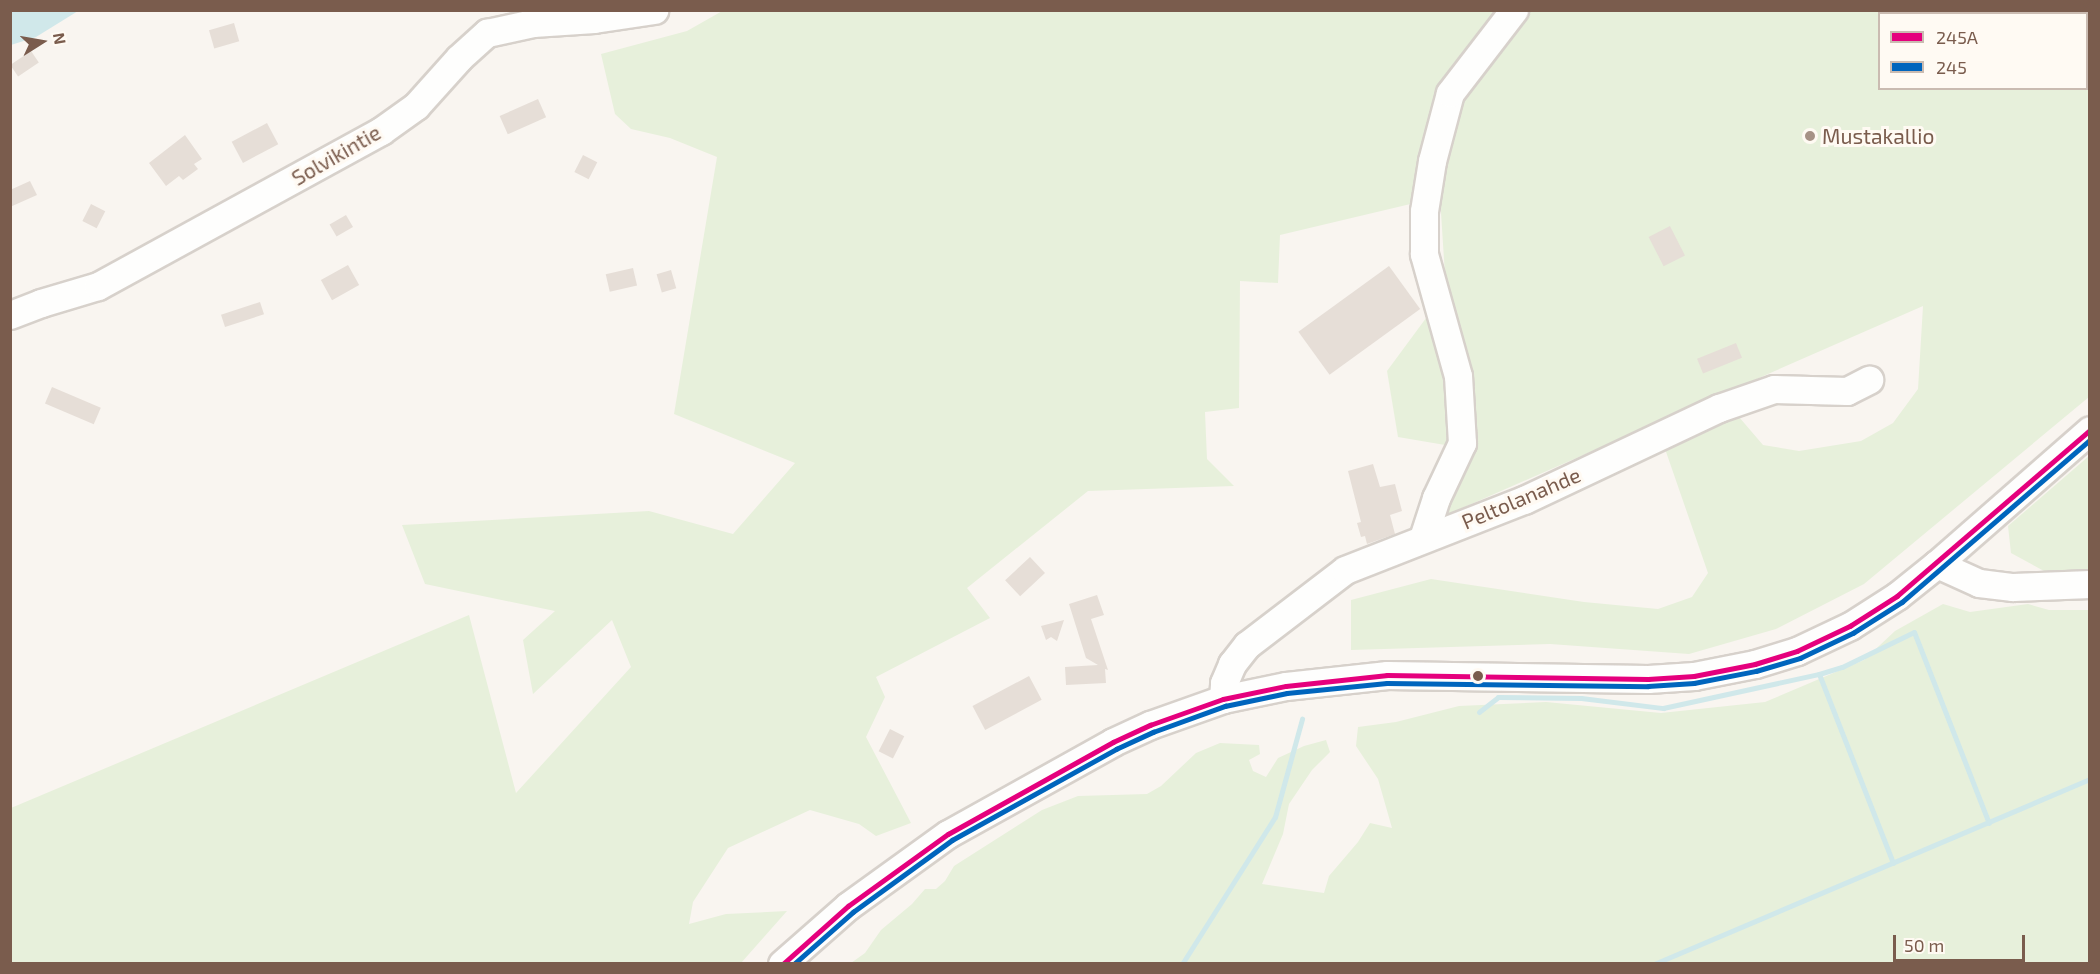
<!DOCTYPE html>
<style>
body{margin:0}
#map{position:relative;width:2100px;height:974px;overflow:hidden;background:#f9f5f0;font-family:"Exo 2",sans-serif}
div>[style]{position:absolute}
.green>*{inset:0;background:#e7f0db}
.water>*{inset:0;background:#d0e8ea}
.stream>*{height:5px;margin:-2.5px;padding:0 2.5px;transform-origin:2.5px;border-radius:2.5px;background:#d0e8ea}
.building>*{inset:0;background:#e6ded7;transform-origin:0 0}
.roads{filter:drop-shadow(2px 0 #d7d1cb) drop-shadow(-2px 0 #d7d1cb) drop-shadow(0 2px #d7d1cb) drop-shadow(0 -2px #d7d1cb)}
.minor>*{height:27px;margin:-13.5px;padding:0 13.5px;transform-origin:13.5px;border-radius:13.5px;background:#fefefd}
.bus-1>*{height:4.5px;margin:-2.25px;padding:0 2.25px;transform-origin:2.25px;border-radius:2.25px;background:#e5007d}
.bus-2>*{height:4.5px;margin:-2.25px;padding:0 2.25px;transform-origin:2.25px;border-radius:2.25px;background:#0065bd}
.dots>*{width:16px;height:16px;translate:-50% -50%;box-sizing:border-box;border:3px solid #fffaf3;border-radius:50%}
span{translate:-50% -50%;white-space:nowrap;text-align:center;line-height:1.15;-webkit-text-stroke:6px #fffaf3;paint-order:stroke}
.poi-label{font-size:21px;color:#7a5c4d}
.left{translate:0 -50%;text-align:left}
.street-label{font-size:21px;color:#7a5c4d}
.frame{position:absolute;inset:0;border:12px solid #7a5c4d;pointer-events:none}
.legend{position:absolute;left:1878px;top:12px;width:210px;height:78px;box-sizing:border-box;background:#fffaf3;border:2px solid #cabbb1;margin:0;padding:8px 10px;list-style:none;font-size:18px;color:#7a5c4d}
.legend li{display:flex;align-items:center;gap:12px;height:30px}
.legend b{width:30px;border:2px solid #cabbb1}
.north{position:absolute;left:12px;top:12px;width:60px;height:60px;-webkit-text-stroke:4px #fffaf3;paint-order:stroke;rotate:79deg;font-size:16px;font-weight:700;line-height:24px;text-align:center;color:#7a5c4d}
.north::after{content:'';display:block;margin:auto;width:21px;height:27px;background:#7a5c4d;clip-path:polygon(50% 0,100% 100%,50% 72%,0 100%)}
.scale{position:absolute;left:1893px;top:935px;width:132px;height:27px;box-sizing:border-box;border:3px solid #7a5c4d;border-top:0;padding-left:8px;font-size:18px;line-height:21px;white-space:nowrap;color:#7a5c4d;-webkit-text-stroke:4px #fffaf3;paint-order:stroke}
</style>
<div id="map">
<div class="green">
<div style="clip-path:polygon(evenodd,724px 10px,2089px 11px,2089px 397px,1864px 584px,1776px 629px,1689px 654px,1550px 644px,1351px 650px,1351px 600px,1431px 579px,1584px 602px,1658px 609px,1692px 597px,1708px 573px,1664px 446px,1733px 410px,1763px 445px,1799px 451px,1861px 441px,1893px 423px,1918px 389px,1923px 306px,1419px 527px,1451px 446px,1398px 437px,1387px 371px,1446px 291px,1440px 197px,1280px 235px,1278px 283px,1240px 281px,1239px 408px,1205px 412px,1207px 459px,1234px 486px,1088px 491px,967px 588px,990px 618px,876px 677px,885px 697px,866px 737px,911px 823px,876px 836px,859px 824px,810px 810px,728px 848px,693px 902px,689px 924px,726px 914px,787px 911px,741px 963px,11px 964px,11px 808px,469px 615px,516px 793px,631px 667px,612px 620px,533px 694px,523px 640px,555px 611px,425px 584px,402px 525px,649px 511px,733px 534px,795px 463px,674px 414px,717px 157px,670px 138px,631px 129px,615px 114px,601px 54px,687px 31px,724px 10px,1880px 14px,2086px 14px,2086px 88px,1880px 88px,1880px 14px)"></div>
<div style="clip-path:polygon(2089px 456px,2089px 571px,2044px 571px,2011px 553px,2008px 526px)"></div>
<div style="clip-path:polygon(1943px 604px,1970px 612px,2028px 604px,2049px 610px,2089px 610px,2089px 963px,851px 963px,865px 953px,881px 930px,912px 904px,925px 889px,936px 889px,945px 881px,954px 866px,1042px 810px,1078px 796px,1147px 794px,1161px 786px,1196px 753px,1220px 743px,1259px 745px,1260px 754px,1249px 760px,1253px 771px,1266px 777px,1278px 758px,1304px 746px,1326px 740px,1330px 752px,1312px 770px,1289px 804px,1283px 834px,1262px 884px,1324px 893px,1329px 876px,1358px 842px,1370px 823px,1392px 828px,1378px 779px,1356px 746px,1358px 727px,1396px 722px,1459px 706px,1546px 702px,1661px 713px,1765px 702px,1864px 660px,1895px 631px)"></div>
</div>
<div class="water">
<div style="clip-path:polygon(11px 10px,78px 10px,78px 11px,36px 37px,11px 45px)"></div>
</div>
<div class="stream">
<div style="left:1819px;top:674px;width:203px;rotate:68.6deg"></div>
<div style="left:1479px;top:712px;width:24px;rotate:-38deg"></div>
<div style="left:1498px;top:697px;width:83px;rotate:0.7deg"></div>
<div style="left:1581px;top:698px;width:83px;rotate:7deg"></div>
<div style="left:1663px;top:708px;width:160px;rotate:-12.3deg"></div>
<div style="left:1819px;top:674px;width:24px;rotate:-17deg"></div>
<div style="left:1842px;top:667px;width:80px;rotate:-25.9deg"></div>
<div style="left:1914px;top:632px;width:205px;rotate:68.6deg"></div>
<div style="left:1182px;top:964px;width:174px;rotate:-57.7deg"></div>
<div style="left:1275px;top:817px;width:102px;rotate:-74.6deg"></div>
<div style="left:1654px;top:964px;width:474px;rotate:-23deg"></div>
</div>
<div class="building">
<div style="left:234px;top:23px;width:19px;height:26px;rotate:74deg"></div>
<div style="left:31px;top:51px;width:14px;height:25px;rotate:56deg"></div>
<div style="left:538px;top:99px;width:20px;height:42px;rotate:66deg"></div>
<div style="left:267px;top:123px;width:24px;height:40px;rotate:62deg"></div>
<div style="clip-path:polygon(185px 135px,202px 159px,194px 164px,198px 169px,183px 180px,179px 176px,166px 186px,149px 163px)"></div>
<div style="left:583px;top:155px;width:16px;height:19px;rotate:27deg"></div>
<div style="clip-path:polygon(30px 181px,37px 195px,10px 207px,10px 190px)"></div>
<div style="left:91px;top:204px;width:16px;height:19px;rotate:27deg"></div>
<div style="left:346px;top:215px;width:14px;height:19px;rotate:60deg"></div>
<div style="left:1670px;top:226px;width:33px;height:24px;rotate:63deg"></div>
<div style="left:348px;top:265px;width:23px;height:31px;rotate:61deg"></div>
<div style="left:1389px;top:266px;width:53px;height:112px;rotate:54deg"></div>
<div style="left:633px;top:268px;width:18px;height:28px;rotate:77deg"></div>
<div style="left:671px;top:270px;width:19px;height:15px;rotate:74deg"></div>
<div style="left:260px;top:302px;width:13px;height:41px;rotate:72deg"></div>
<div style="left:1736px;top:343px;width:16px;height:42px;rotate:68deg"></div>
<div style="left:52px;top:387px;width:53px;height:18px;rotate:23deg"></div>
<div style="clip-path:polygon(1373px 464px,1380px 487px,1395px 484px,1402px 511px,1390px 515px,1395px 534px,1367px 544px,1365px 536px,1361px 537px,1357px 523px,1361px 522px,1348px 471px)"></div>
<div style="left:1030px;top:557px;width:22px;height:34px;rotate:47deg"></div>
<div style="clip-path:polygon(1097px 595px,1104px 615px,1091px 619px,1108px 670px,1105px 669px,1106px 683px,1066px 685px,1065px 667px,1098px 665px,1086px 658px,1069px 604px)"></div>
<div style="clip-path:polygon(1064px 620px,1057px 641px,1051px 637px,1046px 640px,1041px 626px)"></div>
<div style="left:1029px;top:676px;width:27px;height:64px;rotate:62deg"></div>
<div style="left:890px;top:729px;width:16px;height:25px;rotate:27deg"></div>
</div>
<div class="roads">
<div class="minor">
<div style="left:10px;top:315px;width:33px;rotate:-21deg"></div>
<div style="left:41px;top:303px;width:59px;rotate:-16.6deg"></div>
<div style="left:98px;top:286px;width:323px;rotate:-28.7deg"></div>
<div style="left:381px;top:131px;width:43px;rotate:-35.5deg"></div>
<div style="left:416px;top:106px;width:64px;rotate:-48.1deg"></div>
<div style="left:459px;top:58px;width:38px;rotate:-42deg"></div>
<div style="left:487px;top:33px;width:47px;rotate:-12.3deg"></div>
<div style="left:533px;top:23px;width:61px;rotate:-3.8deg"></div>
<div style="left:594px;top:19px;width:61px;rotate:-8.5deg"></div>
<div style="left:1423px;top:538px;width:42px;rotate:-72deg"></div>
<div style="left:1436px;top:498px;width:61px;rotate:-64.7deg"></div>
<div style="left:1462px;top:443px;width:67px;rotate:-93.4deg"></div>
<div style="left:1458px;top:376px;width:127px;rotate:-105.6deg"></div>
<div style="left:1424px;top:254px;width:43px;rotate:-90deg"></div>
<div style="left:1424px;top:211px;width:51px;rotate:-80.9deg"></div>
<div style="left:1432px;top:161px;width:70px;rotate:-75.2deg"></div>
<div style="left:1450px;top:93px;width:105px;rotate:-52.4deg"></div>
<div style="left:1937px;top:564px;width:46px;rotate:24.3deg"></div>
<div style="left:1979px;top:583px;width:34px;rotate:7deg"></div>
<div style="left:2013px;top:587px;width:77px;rotate:-2.2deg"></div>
<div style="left:1223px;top:699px;width:16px;rotate:-86deg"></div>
<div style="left:1224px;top:683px;width:21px;rotate:-67deg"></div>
<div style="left:1232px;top:664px;width:24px;rotate:-52deg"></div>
<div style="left:1247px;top:645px;width:123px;rotate:-37.4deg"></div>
<div style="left:1345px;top:570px;width:192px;rotate:-21.4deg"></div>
<div style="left:1524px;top:500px;width:216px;rotate:-25.3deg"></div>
<div style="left:1719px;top:408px;width:58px;rotate:-19.1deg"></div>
<div style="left:1774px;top:389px;width:73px;rotate:1.6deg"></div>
<div style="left:1847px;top:391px;width:25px;rotate:-27deg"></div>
<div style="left:782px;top:964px;width:88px;rotate:-41.3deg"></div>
<div style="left:848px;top:906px;width:123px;rotate:-35.8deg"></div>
<div style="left:948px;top:834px;width:189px;rotate:-29.1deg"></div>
<div style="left:1113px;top:742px;width:41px;rotate:-24.7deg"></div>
<div style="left:1150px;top:725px;width:77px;rotate:-19.6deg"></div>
<div style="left:1223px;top:699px;width:64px;rotate:-11.7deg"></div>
<div style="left:1286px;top:686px;width:102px;rotate:-6.2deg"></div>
<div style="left:1387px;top:675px;width:261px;rotate:0.9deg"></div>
<div style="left:1648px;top:679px;width:46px;rotate:-3.7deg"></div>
<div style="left:1694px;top:676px;width:62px;rotate:-11.1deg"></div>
<div style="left:1755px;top:664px;width:44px;rotate:-17.2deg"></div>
<div style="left:1797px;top:651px;width:59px;rotate:-25.3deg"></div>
<div style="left:1850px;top:626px;width:56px;rotate:-32.6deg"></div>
<div style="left:1897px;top:596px;width:51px;rotate:-38.7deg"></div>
<div style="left:1937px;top:564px;width:203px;rotate:-41.2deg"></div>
</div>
</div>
<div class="bus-1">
<div style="left:783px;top:964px;width:87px;rotate:-41.7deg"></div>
<div style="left:848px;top:906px;width:123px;rotate:-35.8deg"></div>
<div style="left:948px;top:834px;width:189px;rotate:-29.1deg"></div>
<div style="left:1113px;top:742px;width:41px;rotate:-24.7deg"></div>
<div style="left:1150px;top:725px;width:77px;rotate:-19.6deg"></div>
<div style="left:1223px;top:699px;width:64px;rotate:-11.7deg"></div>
<div style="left:1286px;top:686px;width:102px;rotate:-6.2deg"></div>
<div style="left:1387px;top:675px;width:261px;rotate:0.9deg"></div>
<div style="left:1648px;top:679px;width:46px;rotate:-3.7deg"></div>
<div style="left:1694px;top:676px;width:62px;rotate:-11.1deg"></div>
<div style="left:1755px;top:664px;width:44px;rotate:-17.2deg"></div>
<div style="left:1797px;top:651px;width:59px;rotate:-25.3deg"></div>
<div style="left:1850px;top:626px;width:56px;rotate:-32.6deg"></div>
<div style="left:1897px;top:596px;width:255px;rotate:-40.7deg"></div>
</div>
<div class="bus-2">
<div style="left:794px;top:964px;width:79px;rotate:-41.4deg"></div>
<div style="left:853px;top:912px;width:122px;rotate:-36deg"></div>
<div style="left:952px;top:840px;width:188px;rotate:-29deg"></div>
<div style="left:1116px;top:749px;width:41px;rotate:-24.7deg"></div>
<div style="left:1153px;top:732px;width:77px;rotate:-19.9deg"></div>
<div style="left:1225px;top:706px;width:63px;rotate:-11.8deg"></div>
<div style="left:1287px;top:693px;width:100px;rotate:-5.7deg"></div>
<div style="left:1387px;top:683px;width:261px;rotate:0.7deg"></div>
<div style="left:1648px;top:686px;width:46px;rotate:-3.7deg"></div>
<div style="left:1694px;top:683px;width:63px;rotate:-11deg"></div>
<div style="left:1756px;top:671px;width:46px;rotate:-16.5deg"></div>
<div style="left:1800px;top:658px;width:59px;rotate:-25.3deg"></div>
<div style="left:1853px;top:633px;width:58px;rotate:-32.3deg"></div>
<div style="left:1902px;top:602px;width:248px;rotate:-40.8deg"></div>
</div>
<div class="dots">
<div style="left:1810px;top:136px;background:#a69286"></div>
<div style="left:1478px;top:676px;background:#7a5c4d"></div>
</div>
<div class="poi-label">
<span class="left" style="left:1822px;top:136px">Mustakallio</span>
</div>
<div class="street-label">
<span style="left:336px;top:155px;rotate:-30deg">Solvikintie</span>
<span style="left:1521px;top:498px;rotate:-23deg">Peltolanahde</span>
</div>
<div class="frame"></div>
<ul class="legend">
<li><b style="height:8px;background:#e5007d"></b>245A</li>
<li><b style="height:8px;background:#0065bd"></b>245</li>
</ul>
<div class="north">N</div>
<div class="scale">50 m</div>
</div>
